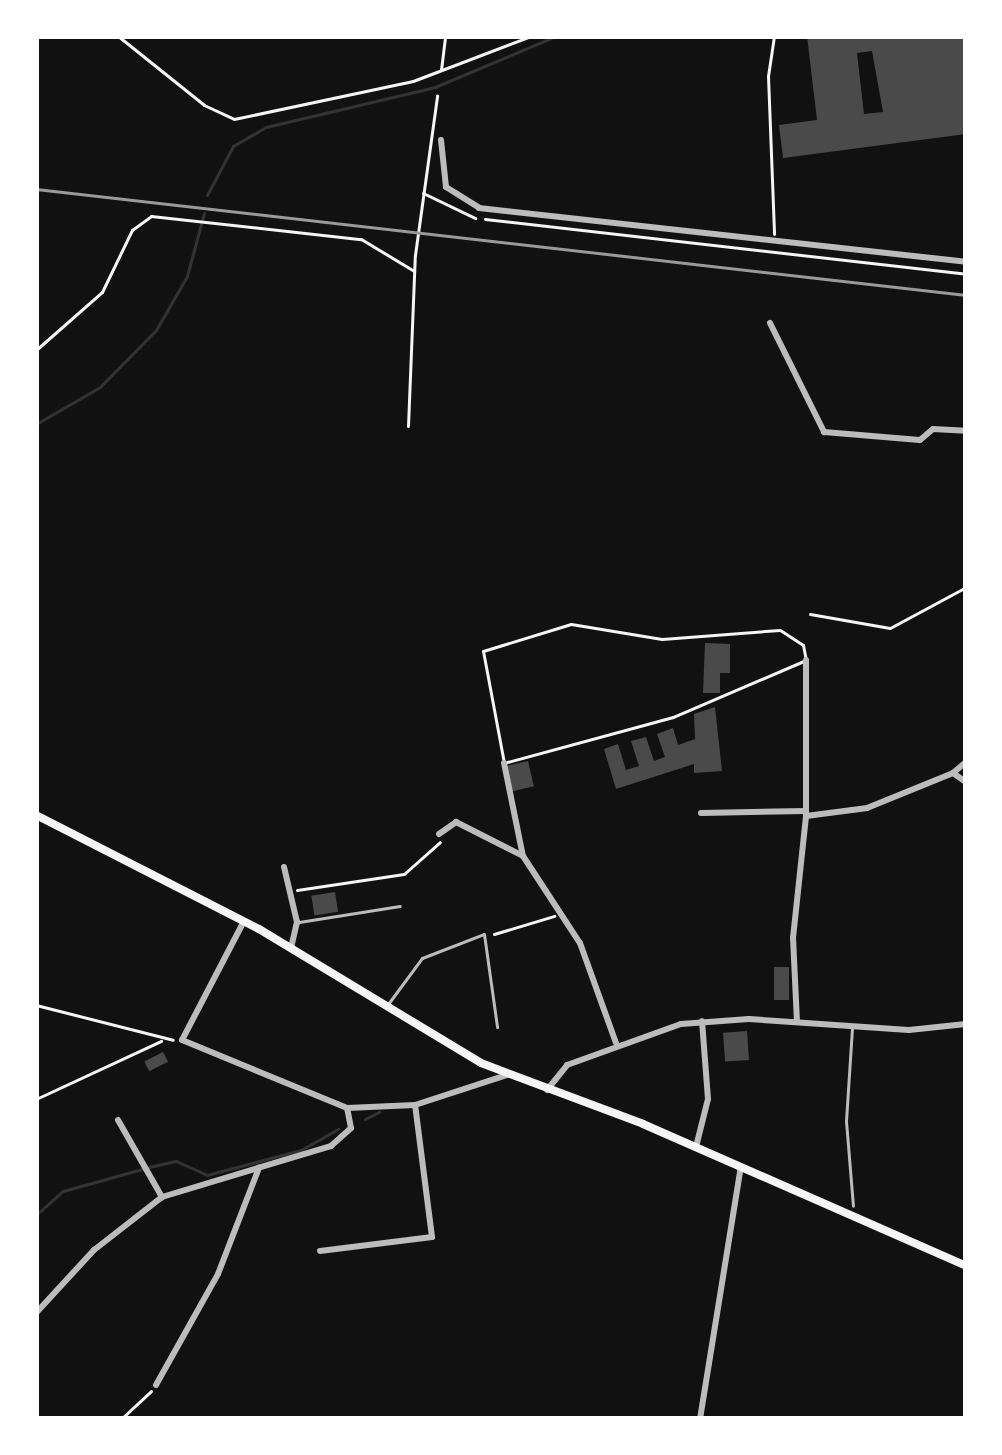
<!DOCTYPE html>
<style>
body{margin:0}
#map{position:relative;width:1002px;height:1455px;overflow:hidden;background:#111;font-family:"Fira Sans",sans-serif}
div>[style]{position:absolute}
.stream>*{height:3px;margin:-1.5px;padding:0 1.5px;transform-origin:1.5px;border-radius:1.5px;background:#333}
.building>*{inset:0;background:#4a4a4a;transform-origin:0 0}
.path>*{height:3px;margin:-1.5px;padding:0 1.5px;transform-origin:1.5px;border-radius:1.5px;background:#f5f5f5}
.service>*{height:3px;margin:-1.5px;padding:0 1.5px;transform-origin:1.5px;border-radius:1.5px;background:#bcbcbc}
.minor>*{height:6px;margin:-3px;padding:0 3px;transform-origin:3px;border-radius:3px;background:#bcbcbc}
.secondary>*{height:8px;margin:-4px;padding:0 4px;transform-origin:4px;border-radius:4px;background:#f5f5f5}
.rail>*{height:3px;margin:-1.5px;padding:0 1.5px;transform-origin:1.5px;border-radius:1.5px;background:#9a9a9a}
span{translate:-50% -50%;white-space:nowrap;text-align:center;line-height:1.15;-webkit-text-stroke:12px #fff;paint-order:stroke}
.frame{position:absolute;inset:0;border:39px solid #fff;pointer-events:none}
</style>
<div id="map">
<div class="stream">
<div style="left:207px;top:195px;width:55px;rotate:-62deg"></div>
<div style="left:233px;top:146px;width:38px;rotate:-30deg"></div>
<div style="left:266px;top:127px;width:174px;rotate:-13.3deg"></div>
<div style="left:435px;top:87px;width:131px;rotate:-22.9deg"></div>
<div style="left:36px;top:424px;width:74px;rotate:-30deg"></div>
<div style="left:100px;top:387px;width:80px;rotate:-45.5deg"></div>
<div style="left:156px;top:330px;width:62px;rotate:-60.1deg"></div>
<div style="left:187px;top:276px;width:65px;rotate:-74.9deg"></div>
<div style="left:365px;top:1119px;width:16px;rotate:-27deg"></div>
<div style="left:149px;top:1167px;width:28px;rotate:-13deg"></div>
<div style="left:176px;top:1161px;width:34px;rotate:24deg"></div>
<div style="left:207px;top:1175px;width:97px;rotate:-14.9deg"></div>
<div style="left:301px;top:1150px;width:43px;rotate:-29.6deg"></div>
<div style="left:36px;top:1215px;width:36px;rotate:-42deg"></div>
<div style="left:63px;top:1191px;width:82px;rotate:-15.6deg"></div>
</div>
<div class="building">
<div style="clip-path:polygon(evenodd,807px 36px,966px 36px,966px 134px,783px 158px,779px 125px,817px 120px,807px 36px,872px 51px,883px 112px,864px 114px,857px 53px,872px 51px)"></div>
<div style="clip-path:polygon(705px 643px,730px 644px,730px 673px,720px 673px,720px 693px,703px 693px)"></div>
<div style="clip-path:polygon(715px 707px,722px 771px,694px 773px,694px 764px,616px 789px,604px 749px,618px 744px,626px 770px,639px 766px,631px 741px,646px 737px,654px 761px,665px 757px,657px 734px,673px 728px,678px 745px,695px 739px,694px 714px)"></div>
<div style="left:528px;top:761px;width:26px;height:23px;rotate:77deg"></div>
<div style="left:335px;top:892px;width:20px;height:24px;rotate:81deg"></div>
<div style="left:774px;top:967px;width:15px;height:33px"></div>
<div style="left:747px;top:1031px;width:29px;height:24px;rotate:86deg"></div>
<div style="left:163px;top:1052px;width:11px;height:21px;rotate:63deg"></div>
</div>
<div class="path">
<div style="left:118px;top:36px;width:110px;rotate:38.7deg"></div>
<div style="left:204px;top:105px;width:33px;rotate:25deg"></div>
<div style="left:234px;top:119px;width:183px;rotate:-12deg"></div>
<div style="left:413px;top:81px;width:126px;rotate:-20.9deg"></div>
<div style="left:774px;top:36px;width:40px;rotate:98.5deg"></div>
<div style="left:768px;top:76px;width:158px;rotate:87.8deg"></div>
<div style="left:441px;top:70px;width:34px;rotate:-83deg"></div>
<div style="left:423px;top:193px;width:58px;rotate:25.7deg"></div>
<div style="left:485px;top:219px;width:484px;rotate:6.5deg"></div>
<div style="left:36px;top:350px;width:88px;rotate:-41.3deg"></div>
<div style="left:102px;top:292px;width:69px;rotate:-64.2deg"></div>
<div style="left:132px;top:230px;width:24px;rotate:-36deg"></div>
<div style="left:151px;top:216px;width:211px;rotate:6.3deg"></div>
<div style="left:361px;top:239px;width:62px;rotate:31.1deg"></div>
<div style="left:408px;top:426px;width:171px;rotate:-87.7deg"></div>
<div style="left:415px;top:255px;width:161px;rotate:-82.1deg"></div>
<div style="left:810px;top:614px;width:81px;rotate:9.9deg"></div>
<div style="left:890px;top:628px;width:86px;rotate:-28.3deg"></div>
<div style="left:571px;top:624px;width:92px;rotate:9.4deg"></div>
<div style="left:662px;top:639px;width:118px;rotate:-4.4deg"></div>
<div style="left:780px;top:630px;width:27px;rotate:33deg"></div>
<div style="left:803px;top:645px;width:15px;rotate:79deg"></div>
<div style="left:806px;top:660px;width:145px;rotate:156.8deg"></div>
<div style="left:673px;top:717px;width:175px;rotate:164.8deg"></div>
<div style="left:504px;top:763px;width:114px;rotate:-100.6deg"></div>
<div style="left:483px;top:651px;width:92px;rotate:-17.1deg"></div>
<div style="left:297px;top:890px;width:108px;rotate:-8.5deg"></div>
<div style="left:404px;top:874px;width:48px;rotate:-41.6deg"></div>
<div style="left:494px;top:934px;width:63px;rotate:-16.7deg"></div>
<div style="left:36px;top:1005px;width:141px;rotate:14.3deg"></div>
<div style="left:36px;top:1099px;width:138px;rotate:-24.9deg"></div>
<div style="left:121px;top:1419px;width:41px;rotate:-43deg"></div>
</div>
<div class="service">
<div style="left:299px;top:922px;width:102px;rotate:-9deg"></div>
<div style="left:388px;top:1004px;width:57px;rotate:-53.5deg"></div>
<div style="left:422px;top:958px;width:66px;rotate:-21.2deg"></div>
<div style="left:484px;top:934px;width:94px;rotate:82deg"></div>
<div style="left:852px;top:1028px;width:93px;rotate:93.7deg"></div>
<div style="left:846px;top:1121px;width:85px;rotate:85.3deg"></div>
</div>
<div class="minor">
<div style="left:441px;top:140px;width:47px;rotate:83.9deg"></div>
<div style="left:446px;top:187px;width:39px;rotate:32deg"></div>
<div style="left:479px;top:208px;width:490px;rotate:6.3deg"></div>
<div style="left:770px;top:323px;width:122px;rotate:63.6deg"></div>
<div style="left:824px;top:432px;width:96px;rotate:4.8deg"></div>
<div style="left:920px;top:440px;width:17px;rotate:-40deg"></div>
<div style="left:933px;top:429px;width:33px;rotate:3deg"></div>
<div style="left:966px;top:762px;width:17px;rotate:140deg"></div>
<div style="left:953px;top:773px;width:16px;rotate:35deg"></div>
<div style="left:504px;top:763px;width:95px;rotate:78.5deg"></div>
<div style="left:523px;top:856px;width:104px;rotate:56.8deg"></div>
<div style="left:580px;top:943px;width:106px;rotate:70.2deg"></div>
<div style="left:701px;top:813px;width:105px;rotate:-1.1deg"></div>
<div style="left:806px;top:816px;width:62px;rotate:-7.5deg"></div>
<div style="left:867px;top:808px;width:93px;rotate:-22.1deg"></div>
<div style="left:439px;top:834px;width:21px;rotate:-35deg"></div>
<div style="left:456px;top:822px;width:75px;rotate:26.9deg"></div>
<div style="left:284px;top:867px;width:57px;rotate:76.7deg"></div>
<div style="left:297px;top:922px;width:26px;rotate:103deg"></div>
<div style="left:244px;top:921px;width:134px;rotate:117.5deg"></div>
<div style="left:182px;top:1040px;width:178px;rotate:22.4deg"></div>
<div style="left:347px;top:1108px;width:68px;rotate:-2.5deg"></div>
<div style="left:415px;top:1105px;width:97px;rotate:-18.1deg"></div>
<div style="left:797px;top:1022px;width:84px;rotate:-92.7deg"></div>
<div style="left:793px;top:938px;width:123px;rotate:-83.9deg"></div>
<div style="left:806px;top:816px;width:156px;rotate:-90deg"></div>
<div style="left:547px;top:1090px;width:32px;rotate:-51deg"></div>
<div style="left:567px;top:1065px;width:121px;rotate:-19.8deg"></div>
<div style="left:681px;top:1024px;width:68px;rotate:-4.2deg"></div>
<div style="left:749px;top:1019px;width:160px;rotate:3.9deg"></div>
<div style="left:909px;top:1030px;width:57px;rotate:-6deg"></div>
<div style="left:118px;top:1120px;width:89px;rotate:60.3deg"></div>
<div style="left:696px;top:1147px;width:49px;rotate:-76deg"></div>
<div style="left:708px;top:1099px;width:78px;rotate:-94.4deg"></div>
<div style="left:320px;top:1251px;width:113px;rotate:-7.1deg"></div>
<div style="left:432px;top:1237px;width:133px;rotate:-97.3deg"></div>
<div style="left:36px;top:1313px;width:86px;rotate:-47.4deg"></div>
<div style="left:94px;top:1250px;width:86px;rotate:-37.9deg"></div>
<div style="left:162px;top:1197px;width:177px;rotate:-16.8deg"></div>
<div style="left:331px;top:1146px;width:27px;rotate:-42deg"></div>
<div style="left:351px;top:1128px;width:20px;rotate:-101deg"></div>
<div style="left:156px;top:1385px;width:127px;rotate:-60.8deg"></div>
<div style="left:218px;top:1274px;width:114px;rotate:-68.9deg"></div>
<div style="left:700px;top:1419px;width:255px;rotate:-80.8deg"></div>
</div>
<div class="secondary">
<div style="left:36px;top:815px;width:250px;rotate:27.1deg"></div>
<div style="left:259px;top:929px;width:259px;rotate:31.1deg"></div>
<div style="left:481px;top:1063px;width:173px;rotate:20.6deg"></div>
<div style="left:643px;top:1124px;width:353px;rotate:23.7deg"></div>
</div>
<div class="rail">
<div style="left:36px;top:189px;width:936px;rotate:6.5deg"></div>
</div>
<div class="frame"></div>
</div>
